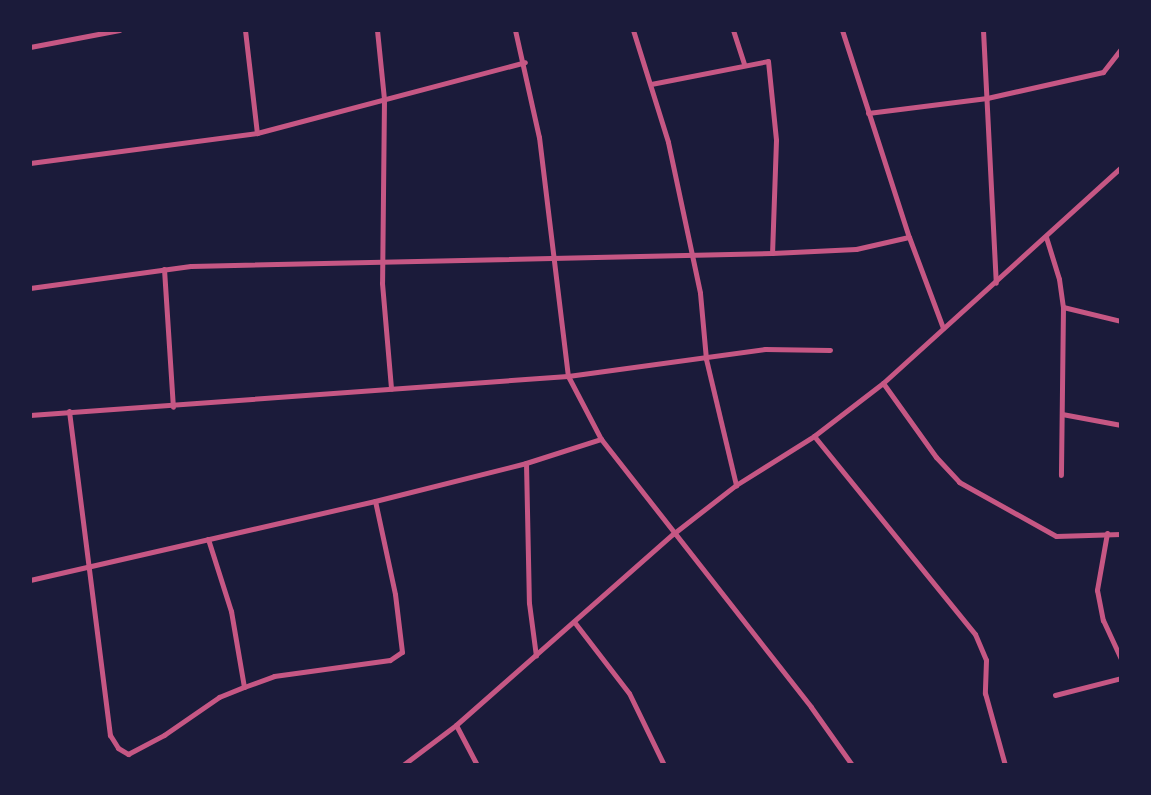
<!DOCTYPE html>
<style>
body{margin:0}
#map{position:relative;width:1151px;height:795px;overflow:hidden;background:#1b1b3a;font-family:"PT Sans Narrow",sans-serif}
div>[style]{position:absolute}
.minor>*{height:5px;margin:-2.5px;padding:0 2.5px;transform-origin:2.5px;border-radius:2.5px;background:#c65784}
span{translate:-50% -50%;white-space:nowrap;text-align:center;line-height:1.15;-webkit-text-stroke:8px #1b1b3a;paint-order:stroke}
.frame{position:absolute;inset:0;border:32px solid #1b1b3a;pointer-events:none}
</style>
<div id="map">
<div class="minor">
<div style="left:245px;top:30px;width:104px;rotate:83.4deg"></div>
<div style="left:377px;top:30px;width:69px;rotate:84.2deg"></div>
<div style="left:384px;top:99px;width:184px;rotate:90.6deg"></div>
<div style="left:382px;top:283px;width:106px;rotate:85.1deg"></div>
<div style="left:515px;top:30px;width:110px;rotate:77.4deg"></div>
<div style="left:539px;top:137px;width:241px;rotate:83.1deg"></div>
<div style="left:568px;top:376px;width:71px;rotate:62.4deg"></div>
<div style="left:601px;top:439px;width:340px;rotate:51.9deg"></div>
<div style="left:811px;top:707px;width:71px;rotate:54.7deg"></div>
<div style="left:633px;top:30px;width:117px;rotate:72.6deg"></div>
<div style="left:668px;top:142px;width:154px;rotate:78deg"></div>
<div style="left:700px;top:293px;width:66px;rotate:84.8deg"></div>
<div style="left:706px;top:359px;width:130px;rotate:76.6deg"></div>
<div style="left:733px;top:30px;width:36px;rotate:72deg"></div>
<div style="left:842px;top:30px;width:218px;rotate:72.1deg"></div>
<div style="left:909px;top:237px;width:97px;rotate:69.5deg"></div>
<div style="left:983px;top:30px;width:253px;rotate:87.1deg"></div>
<div style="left:30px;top:47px;width:91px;rotate:-10.8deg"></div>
<div style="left:651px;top:84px;width:119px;rotate:-11.1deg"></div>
<div style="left:768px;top:61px;width:79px;rotate:84.2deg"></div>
<div style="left:776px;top:140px;width:113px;rotate:92deg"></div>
<div style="left:868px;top:113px;width:120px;rotate:-7.2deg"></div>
<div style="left:987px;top:98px;width:119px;rotate:-12.6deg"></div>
<div style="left:1103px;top:72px;width:29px;rotate:-52deg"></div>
<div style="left:30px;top:163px;width:229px;rotate:-7.5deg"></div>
<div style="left:257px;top:133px;width:277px;rotate:-14.8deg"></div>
<div style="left:1046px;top:237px;width:44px;rotate:72.8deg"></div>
<div style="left:1059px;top:279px;width:28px;rotate:82deg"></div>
<div style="left:1063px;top:307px;width:168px;rotate:90.7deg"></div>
<div style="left:164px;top:269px;width:138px;rotate:86.3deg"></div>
<div style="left:30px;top:288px;width:162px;rotate:-7.8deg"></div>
<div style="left:191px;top:266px;width:581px;rotate:-1.28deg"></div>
<div style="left:772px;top:253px;width:84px;rotate:-2.7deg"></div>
<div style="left:856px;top:249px;width:54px;rotate:-12.8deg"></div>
<div style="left:1063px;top:307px;width:60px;rotate:13.6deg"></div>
<div style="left:883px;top:383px;width:91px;rotate:54.4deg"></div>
<div style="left:936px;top:457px;width:34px;rotate:47deg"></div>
<div style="left:959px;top:482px;width:111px;rotate:29.1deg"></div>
<div style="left:1056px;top:536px;width:65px;rotate:-1.8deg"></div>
<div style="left:69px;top:411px;width:327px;rotate:82.8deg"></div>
<div style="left:110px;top:735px;width:15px;rotate:58deg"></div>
<div style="left:118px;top:748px;width:12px;rotate:31deg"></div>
<div style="left:128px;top:754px;width:41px;rotate:-27.8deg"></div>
<div style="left:164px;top:735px;width:67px;rotate:-34.6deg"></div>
<div style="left:219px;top:697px;width:27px;rotate:-22deg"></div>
<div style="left:244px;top:687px;width:32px;rotate:-20deg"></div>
<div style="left:274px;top:676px;width:117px;rotate:-7.9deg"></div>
<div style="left:390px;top:660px;width:14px;rotate:-34deg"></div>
<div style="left:402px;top:652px;width:58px;rotate:-96.9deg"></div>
<div style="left:395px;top:594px;width:95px;rotate:-102.1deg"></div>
<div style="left:1062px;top:414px;width:60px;rotate:10.6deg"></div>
<div style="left:30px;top:415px;width:539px;rotate:-4.15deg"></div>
<div style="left:568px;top:376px;width:199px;rotate:-7.8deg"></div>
<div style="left:765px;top:349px;width:65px;rotate:0.9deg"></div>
<div style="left:814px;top:436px;width:255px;rotate:50.9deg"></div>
<div style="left:975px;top:634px;width:28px;rotate:67deg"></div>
<div style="left:986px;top:660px;width:33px;rotate:92deg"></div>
<div style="left:985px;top:693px;width:75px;rotate:74.5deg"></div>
<div style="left:526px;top:463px;width:140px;rotate:88.8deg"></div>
<div style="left:529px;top:603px;width:53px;rotate:82.5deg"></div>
<div style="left:1107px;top:533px;width:58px;rotate:100deg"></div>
<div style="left:1097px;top:590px;width:31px;rotate:79deg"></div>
<div style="left:1103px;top:620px;width:43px;rotate:65.2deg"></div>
<div style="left:208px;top:539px;width:76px;rotate:72.3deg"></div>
<div style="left:231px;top:611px;width:77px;rotate:80.3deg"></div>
<div style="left:30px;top:580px;width:354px;rotate:-12.9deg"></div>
<div style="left:375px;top:501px;width:156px;rotate:-14.1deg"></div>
<div style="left:526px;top:463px;width:79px;rotate:-17.7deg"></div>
<div style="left:575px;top:623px;width:88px;rotate:52.4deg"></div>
<div style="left:629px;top:693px;width:80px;rotate:64.1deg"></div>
<div style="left:1055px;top:695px;width:68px;rotate:-14.4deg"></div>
<div style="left:456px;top:725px;width:45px;rotate:62.3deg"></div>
<div style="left:403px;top:765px;width:66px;rotate:-37deg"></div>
<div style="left:456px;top:725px;width:289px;rotate:-41.4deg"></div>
<div style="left:673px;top:534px;width:80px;rotate:-37.9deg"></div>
<div style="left:736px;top:485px;width:92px;rotate:-32.1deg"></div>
<div style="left:814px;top:436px;width:87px;rotate:-37.5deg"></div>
<div style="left:883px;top:383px;width:321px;rotate:-42.2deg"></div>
</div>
<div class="frame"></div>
</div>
